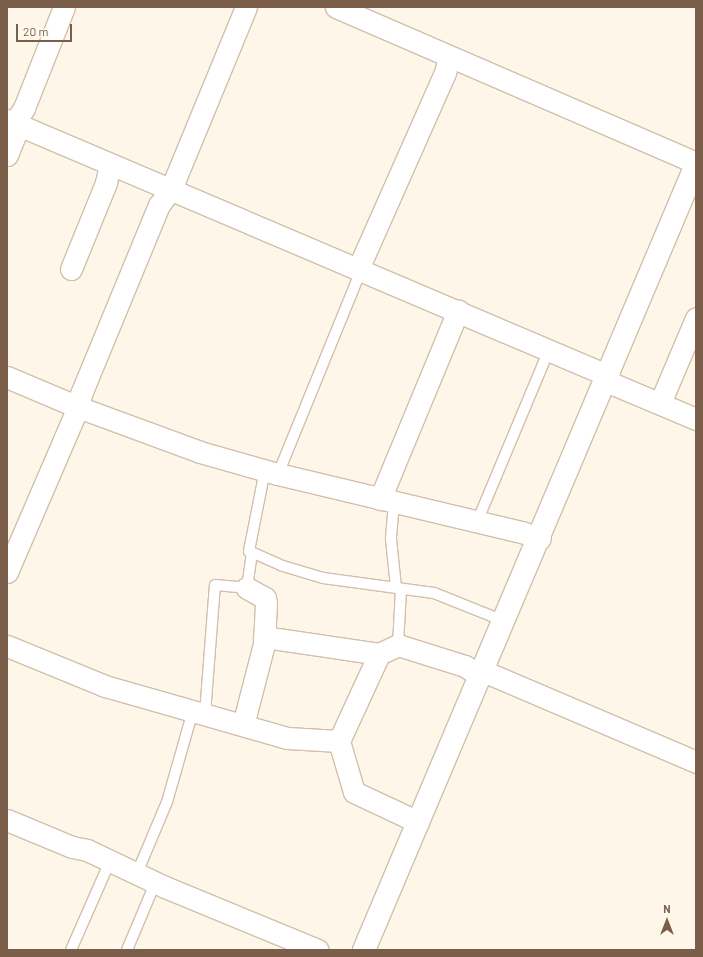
<!DOCTYPE html>
<style>
body{margin:0}
#map{position:relative;width:703px;height:957px;overflow:hidden;background:#fef7e9;font-family:Barlow,sans-serif}
div>[style]{position:absolute}
.roads{filter:drop-shadow(1px 0 #d2bfac) drop-shadow(-1px 0 #d2bfac) drop-shadow(0 1px #d2bfac) drop-shadow(0 -1px #d2bfac)}
.lane>*{height:10px;margin:-5px;padding:0 5px;transform-origin:5px;border-radius:5px;background:#fff}
.street>*{height:21px;margin:-10.5px;padding:0 10.5px;transform-origin:10.5px;border-radius:10.5px;background:#fff}
.secondary>*{height:22px;margin:-11px;padding:0 11px;transform-origin:11px;border-radius:11px;background:#fff}
span{translate:-50% -50%;white-space:nowrap;text-align:center;line-height:1.15;-webkit-text-stroke:3px #fffaf1;paint-order:stroke}
.frame{position:absolute;inset:0;border:8px solid #7b5e49;pointer-events:none}
.north{position:absolute;left:647px;top:901px;width:40px;height:40px;-webkit-text-stroke:3px #fffaf1;paint-order:stroke;rotate:0deg;font-size:11px;font-weight:700;line-height:16px;text-align:center;color:#7b5e49}
.north::after{content:'';display:block;margin:auto;width:14px;height:18px;background:#7b5e49;clip-path:polygon(50% 0,100% 100%,50% 72%,0 100%)}
.scale{position:absolute;left:16px;top:24px;width:56px;height:18px;box-sizing:border-box;border:2px solid #7b5e49;border-top:0;padding-left:5px;font-size:12px;line-height:14px;white-space:nowrap;color:#7b5e49;-webkit-text-stroke:3px #fffaf1;paint-order:stroke}
</style>
<div id="map">
<div class="roads">
<div class="lane">
<div style="left:265px;top:470px;width:83px;rotate:101.2deg"></div>
<div style="left:249px;top:551px;width:37px;rotate:24deg"></div>
<div style="left:283px;top:566px;width:42px;rotate:16.7deg"></div>
<div style="left:323px;top:578px;width:112px;rotate:7.7deg"></div>
<div style="left:434px;top:593px;width:75px;rotate:21.8deg"></div>
<div style="left:278px;top:474px;width:219px;rotate:-67.8deg"></div>
<div style="left:394px;top:503px;width:36px;rotate:95deg"></div>
<div style="left:391px;top:539px;width:48px;rotate:84.1deg"></div>
<div style="left:477px;top:522px;width:186px;rotate:-67.3deg"></div>
<div style="left:398px;top:645px;width:56px;rotate:-86.9deg"></div>
<div style="left:205px;top:714px;width:129px;rotate:-85.6deg"></div>
<div style="left:215px;top:585px;width:32px;rotate:5deg"></div>
<div style="left:247px;top:588px;width:35px;rotate:-82deg"></div>
<div style="left:137px;top:873px;width:77px;rotate:-67.1deg"></div>
<div style="left:167px;top:802px;width:95px;rotate:-74.1deg"></div>
<div style="left:71px;top:950px;width:97px;rotate:-66.3deg"></div>
<div style="left:127px;top:950px;width:75px;rotate:-67.2deg"></div>
</div>
<div class="street">
<div style="left:336px;top:7px;width:392px;rotate:23.4deg"></div>
<div style="left:7px;top:120px;width:654px;rotate:23.04deg"></div>
<div style="left:14px;top:123px;width:18px;rotate:-56deg"></div>
<div style="left:24px;top:108px;width:109px;rotate:-68.4deg"></div>
<div style="left:7px;top:155px;width:32px;rotate:-68deg"></div>
<div style="left:71px;top:269px;width:93px;rotate:-67.9deg"></div>
<div style="left:106px;top:183px;width:19px;rotate:-78deg"></div>
<div style="left:358px;top:269px;width:214px;rotate:-66.1deg"></div>
<div style="left:445px;top:73px;width:17px;rotate:-77deg"></div>
<div style="left:7px;top:377px;width:77px;rotate:22.9deg"></div>
<div style="left:78px;top:407px;width:130px;rotate:20.2deg"></div>
<div style="left:200px;top:452px;width:81px;rotate:15.8deg"></div>
<div style="left:278px;top:474px;width:251px;rotate:13.4deg"></div>
<div style="left:522px;top:532px;width:19px;rotate:21deg"></div>
<div style="left:606px;top:381px;width:98px;rotate:22.9deg"></div>
<div style="left:660px;top:403px;width:92px;rotate:-67deg"></div>
<div style="left:380px;top:499px;width:204px;rotate:-67.5deg"></div>
<div style="left:7px;top:572px;width:180px;rotate:-66.7deg"></div>
<div style="left:78px;top:407px;width:13px;rotate:-77deg"></div>
<div style="left:81px;top:394px;width:204px;rotate:-67.6deg"></div>
<div style="left:159px;top:205px;width:20px;rotate:-53deg"></div>
<div style="left:171px;top:189px;width:197px;rotate:-67.6deg"></div>
<div style="left:264px;top:637px;width:116px;rotate:8.4deg"></div>
<div style="left:7px;top:646px;width:106px;rotate:22.2deg"></div>
<div style="left:105px;top:686px;width:189px;rotate:15.9deg"></div>
<div style="left:287px;top:738px;width:52px;rotate:3.3deg"></div>
<div style="left:339px;top:741px;width:96px;rotate:-65.3deg"></div>
<div style="left:379px;top:654px;width:21px;rotate:-25deg"></div>
<div style="left:398px;top:645px;width:70px;rotate:17.4deg"></div>
<div style="left:465px;top:666px;width:18px;rotate:34deg"></div>
<div style="left:483px;top:671px;width:232px;rotate:23.1deg"></div>
<div style="left:243px;top:725px;width:84px;rotate:-75.5deg"></div>
<div style="left:264px;top:644px;width:41px;rotate:-87.2deg"></div>
<div style="left:266px;top:603px;width:5px;rotate:-101deg"></div>
<div style="left:265px;top:598px;width:21px;rotate:-151deg"></div>
<div style="left:339px;top:741px;width:53px;rotate:73.6deg"></div>
<div style="left:354px;top:792px;width:71px;rotate:25.1deg"></div>
<div style="left:7px;top:820px;width:70px;rotate:22.6deg"></div>
<div style="left:72px;top:847px;width:15px;rotate:11deg"></div>
<div style="left:87px;top:850px;width:86px;rotate:25.4deg"></div>
<div style="left:165px;top:887px;width:165px;rotate:22.4deg"></div>
</div>
<div class="secondary">
<div style="left:364px;top:950px;width:852px;rotate:-67.08deg"></div>
</div>
</div>
<div class="frame"></div>
<div class="north">N</div>
<div class="scale">20 m</div>
</div>
